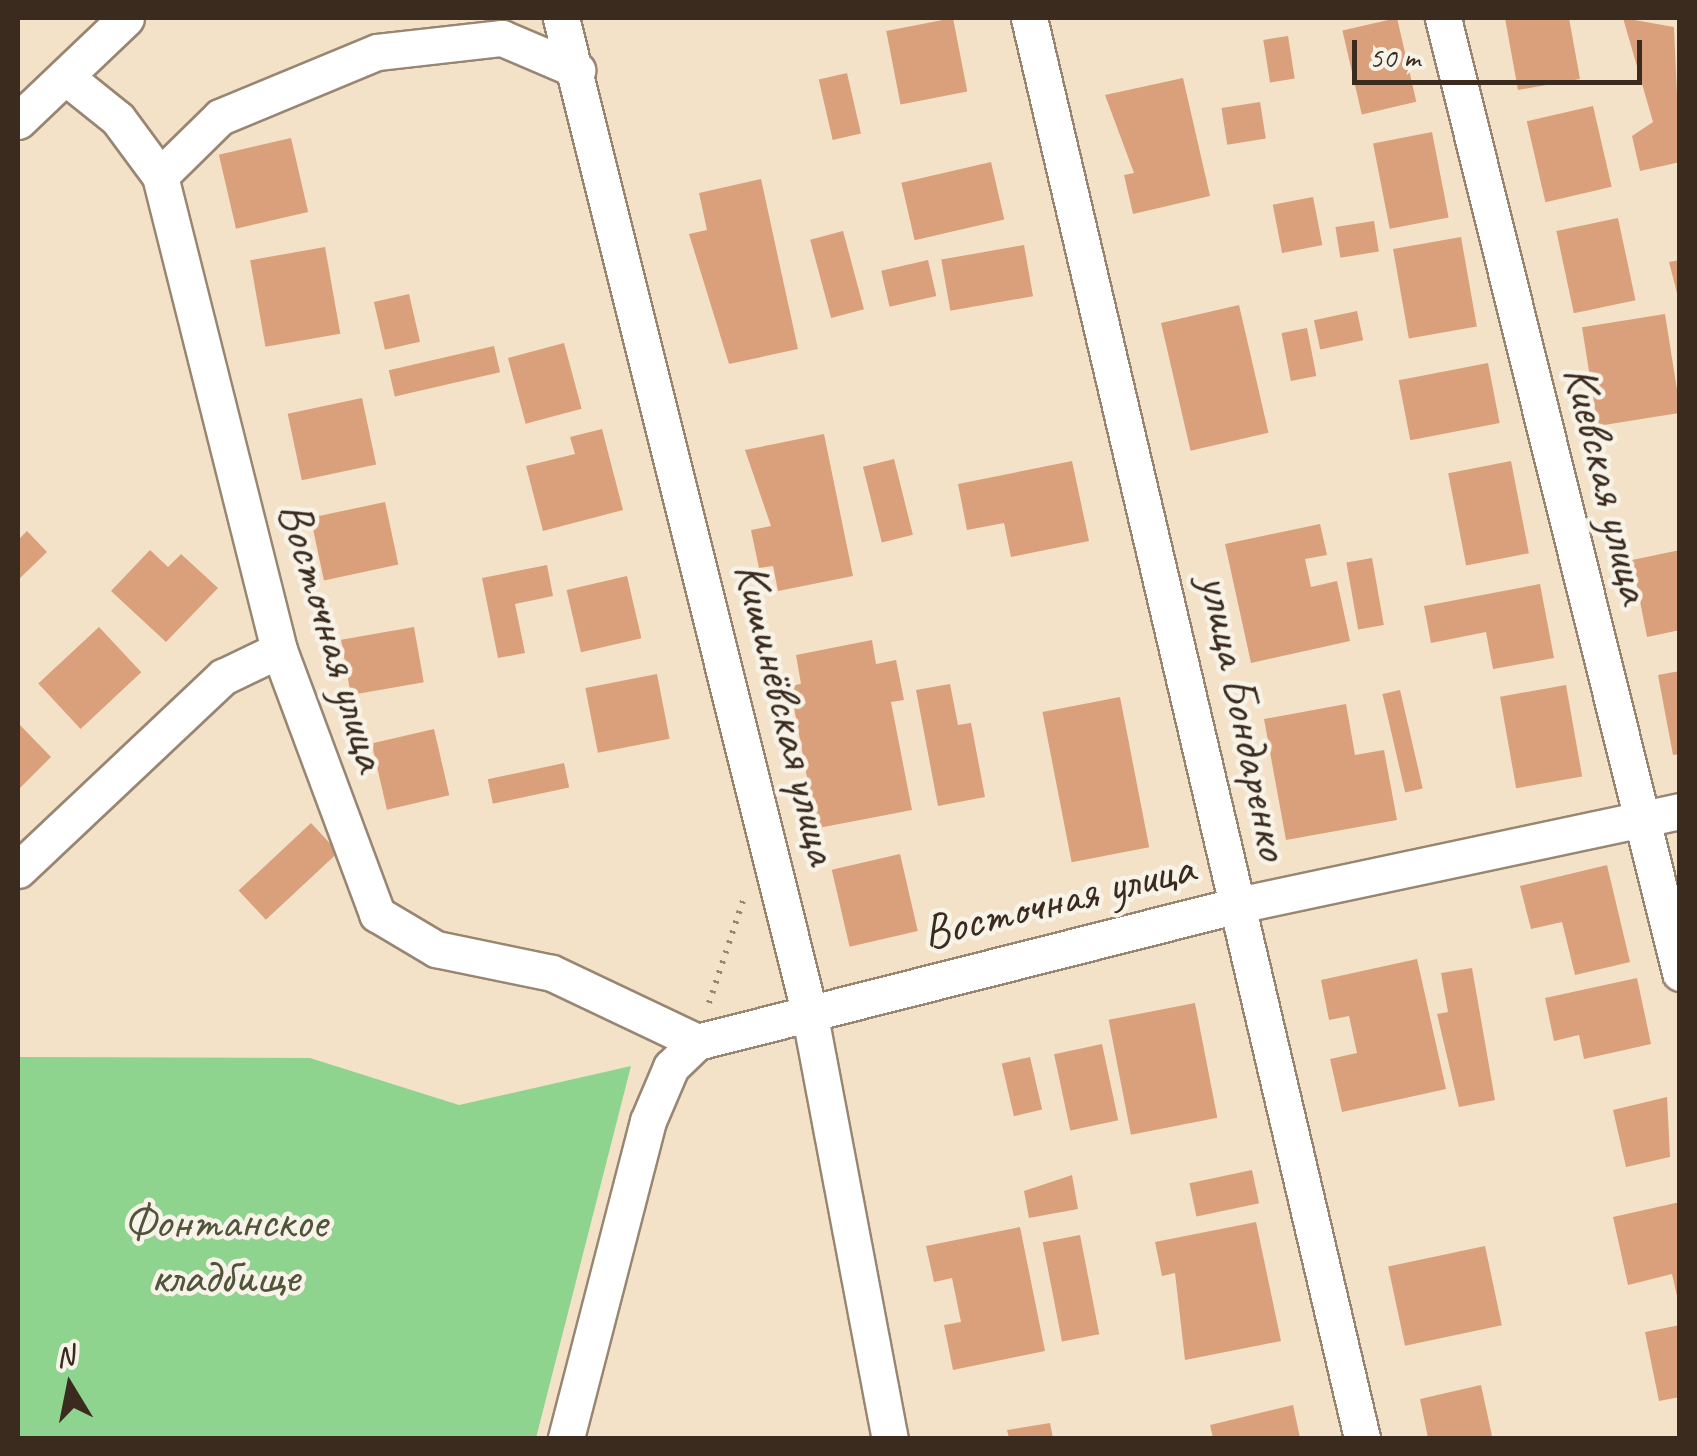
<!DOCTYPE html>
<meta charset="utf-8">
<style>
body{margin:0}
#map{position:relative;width:1697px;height:1456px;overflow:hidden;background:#f4e2c8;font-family:Caveat,sans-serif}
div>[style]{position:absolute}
.green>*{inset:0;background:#8ed48f}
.building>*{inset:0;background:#d9a07b;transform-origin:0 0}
.path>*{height:6px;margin-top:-3px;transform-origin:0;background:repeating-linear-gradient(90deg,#988673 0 2.5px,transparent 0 10.5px)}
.roads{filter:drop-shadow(2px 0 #988673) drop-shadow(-2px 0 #988673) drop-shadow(0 2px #988673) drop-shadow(0 -2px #988673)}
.minor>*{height:35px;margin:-17.5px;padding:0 17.5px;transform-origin:17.5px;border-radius:17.5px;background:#fff}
span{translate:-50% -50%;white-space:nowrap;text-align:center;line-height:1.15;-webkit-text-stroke:9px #f7f3e8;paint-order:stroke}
.street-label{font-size:48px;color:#3b2a1e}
.park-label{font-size:48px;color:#50543a}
.frame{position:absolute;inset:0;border:20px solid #3b2a1e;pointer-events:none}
.north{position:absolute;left:20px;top:1336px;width:100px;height:100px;-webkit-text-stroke:8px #f7f3e8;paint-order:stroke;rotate:350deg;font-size:28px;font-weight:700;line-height:40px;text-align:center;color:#3b2a1e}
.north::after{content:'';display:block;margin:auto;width:35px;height:45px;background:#3b2a1e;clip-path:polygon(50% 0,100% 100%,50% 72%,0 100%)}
.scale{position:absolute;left:1352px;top:40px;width:290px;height:45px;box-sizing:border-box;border:5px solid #3b2a1e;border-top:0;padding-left:12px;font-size:30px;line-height:35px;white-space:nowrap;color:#3b2a1e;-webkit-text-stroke:8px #f7f3e8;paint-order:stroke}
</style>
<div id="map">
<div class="green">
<div style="clip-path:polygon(18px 1057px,310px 1058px,459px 1105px,631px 1066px,536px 1438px,18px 1438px)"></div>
</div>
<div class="building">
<div style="left:953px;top:18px;width:75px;height:68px;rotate:79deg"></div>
<div style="left:1397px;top:18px;width:86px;height:56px;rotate:77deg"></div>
<div style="clip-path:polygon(1505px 18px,1569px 18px,1580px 79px,1518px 90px)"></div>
<div style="clip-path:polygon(1623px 18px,1674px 27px,1680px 162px,1640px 171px,1632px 136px,1653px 122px)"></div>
<div style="left:1288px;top:36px;width:43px;height:25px;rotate:81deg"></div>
<div style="left:847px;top:73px;width:62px;height:29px;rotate:77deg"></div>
<div style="clip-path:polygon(1183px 78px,1210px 196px,1133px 214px,1124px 175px,1134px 173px,1105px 95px)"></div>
<div style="left:1260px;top:102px;width:37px;height:39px;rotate:81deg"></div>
<div style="left:1593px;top:106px;width:83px;height:68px;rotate:77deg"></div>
<div style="left:1432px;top:132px;width:87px;height:60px;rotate:79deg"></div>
<div style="left:291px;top:138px;width:76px;height:74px;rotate:77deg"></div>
<div style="left:991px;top:162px;width:59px;height:92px;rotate:77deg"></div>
<div style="clip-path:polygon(761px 179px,798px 349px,729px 364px,689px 234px,707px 230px,699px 193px)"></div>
<div style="left:1313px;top:197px;width:49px;height:41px;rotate:79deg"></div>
<div style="left:1618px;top:218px;width:84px;height:63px;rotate:78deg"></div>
<div style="left:1374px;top:221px;width:31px;height:39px;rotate:81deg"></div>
<div style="left:843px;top:231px;width:81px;height:34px;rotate:75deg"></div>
<div style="left:1461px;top:237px;width:91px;height:69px;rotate:80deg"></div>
<div style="left:1024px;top:245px;width:52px;height:84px;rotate:80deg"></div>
<div style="left:325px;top:247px;width:88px;height:76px;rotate:80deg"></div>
<div style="left:928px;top:260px;width:37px;height:48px;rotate:77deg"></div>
<div style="clip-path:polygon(1680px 260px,1680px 297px,1678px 297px,1669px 262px)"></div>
<div style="left:409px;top:294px;width:49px;height:36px;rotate:77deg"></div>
<div style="left:1239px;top:305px;width:131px;height:80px;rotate:77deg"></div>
<div style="left:1357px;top:311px;width:30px;height:44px;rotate:78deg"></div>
<div style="left:1665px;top:314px;width:100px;height:84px;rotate:81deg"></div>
<div style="left:1307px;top:328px;width:49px;height:26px;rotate:79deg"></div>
<div style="left:564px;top:343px;width:68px;height:58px;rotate:75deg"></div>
<div style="left:494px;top:346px;width:27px;height:108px;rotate:77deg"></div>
<div style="left:1488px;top:363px;width:61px;height:91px;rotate:79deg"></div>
<div style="left:362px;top:398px;width:68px;height:76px;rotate:78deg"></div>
<div style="clip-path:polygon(602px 429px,623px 510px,543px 531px,526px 466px,575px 454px,570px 437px)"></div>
<div style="clip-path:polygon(824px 434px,853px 576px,778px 591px,773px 566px,759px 568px,751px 530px,771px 526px,745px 450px)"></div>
<div style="left:894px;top:459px;width:78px;height:32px;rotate:76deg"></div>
<div style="clip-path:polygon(1072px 461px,1089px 541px,1011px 557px,1004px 523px,967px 530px,958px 484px)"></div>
<div style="left:1511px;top:461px;width:94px;height:64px;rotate:79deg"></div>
<div style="left:385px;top:502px;width:64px;height:76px;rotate:78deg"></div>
<div style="clip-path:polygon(1320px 524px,1327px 555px,1305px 559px,1311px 587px,1337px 581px,1350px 641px,1251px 663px,1225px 544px)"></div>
<div style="clip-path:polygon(27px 531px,47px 552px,18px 580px,18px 540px)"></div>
<div style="clip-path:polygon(150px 550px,168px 567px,181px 554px,218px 588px,166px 642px,111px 591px)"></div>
<div style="clip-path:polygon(1680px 550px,1680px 630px,1647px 637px,1632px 560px)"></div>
<div style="left:1372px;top:558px;width:68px;height:26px;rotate:80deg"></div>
<div style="clip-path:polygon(547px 565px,553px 596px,515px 604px,525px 653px,498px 658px,482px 578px)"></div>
<div style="left:627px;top:576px;width:64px;height:62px;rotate:77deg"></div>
<div style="clip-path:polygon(1540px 584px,1554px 658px,1493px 669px,1486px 632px,1431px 643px,1424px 606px)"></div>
<div style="left:99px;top:627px;width:62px;height:83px;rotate:47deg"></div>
<div style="left:414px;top:627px;width:56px;height:74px;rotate:80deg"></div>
<div style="clip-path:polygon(872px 640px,876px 664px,896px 660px,904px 700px,891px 702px,912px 810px,808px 830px,802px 801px,811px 799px,790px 686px,801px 684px,796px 655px)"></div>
<div style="clip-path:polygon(1680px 671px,1680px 754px,1673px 755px,1658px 675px)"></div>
<div style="left:657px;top:674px;width:66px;height:73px;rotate:79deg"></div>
<div style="clip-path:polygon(950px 684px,958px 725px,971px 723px,985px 797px,938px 806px,916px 690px)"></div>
<div style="left:1566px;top:685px;width:93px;height:67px;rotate:80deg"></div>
<div style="left:1400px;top:690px;width:101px;height:18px;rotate:77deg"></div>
<div style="left:1120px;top:697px;width:153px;height:79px;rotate:79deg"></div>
<div style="clip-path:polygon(1346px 704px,1355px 755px,1384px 750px,1397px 820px,1286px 840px,1264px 719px)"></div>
<div style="clip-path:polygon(18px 723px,51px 757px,18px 790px)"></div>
<div style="left:434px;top:729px;width:68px;height:64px;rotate:77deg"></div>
<div style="left:564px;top:763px;width:25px;height:78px;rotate:78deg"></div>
<div style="left:311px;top:823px;width:40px;height:99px;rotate:47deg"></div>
<div style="left:900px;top:854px;width:79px;height:70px;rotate:77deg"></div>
<div style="clip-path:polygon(1607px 865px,1630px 962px,1575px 975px,1562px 922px,1531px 929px,1520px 886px)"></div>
<div style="clip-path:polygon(1417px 959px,1446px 1089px,1342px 1112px,1330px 1059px,1357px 1053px,1349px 1016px,1329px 1020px,1321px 980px)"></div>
<div style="clip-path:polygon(1472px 968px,1495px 1100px,1459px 1107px,1437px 1014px,1448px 1012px,1441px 973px)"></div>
<div style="clip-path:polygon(1637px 978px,1651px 1044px,1584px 1059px,1579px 1035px,1554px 1041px,1545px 998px)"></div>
<div style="left:1195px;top:1003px;width:117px;height:88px;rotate:79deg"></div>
<div style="left:1102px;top:1044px;width:78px;height:49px;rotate:78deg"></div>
<div style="left:1030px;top:1057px;width:54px;height:29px;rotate:77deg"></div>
<div style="clip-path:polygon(1667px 1097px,1670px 1157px,1626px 1167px,1613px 1110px)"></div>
<div style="left:1252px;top:1170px;width:34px;height:64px;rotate:78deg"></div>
<div style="clip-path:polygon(1072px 1175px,1078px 1209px,1029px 1218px,1024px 1191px)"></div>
<div style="clip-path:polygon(1680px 1202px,1680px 1300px,1678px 1300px,1672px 1274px,1628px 1285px,1613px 1217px)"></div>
<div style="clip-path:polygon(1256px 1222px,1281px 1341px,1185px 1360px,1175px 1273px,1162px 1276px,1155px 1242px)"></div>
<div style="clip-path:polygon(1020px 1227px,1045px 1351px,953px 1370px,944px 1325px,961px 1322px,952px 1278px,934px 1282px,926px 1246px)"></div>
<div style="left:1080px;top:1235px;width:101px;height:38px;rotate:79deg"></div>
<div style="left:1485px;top:1246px;width:81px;height:99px;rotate:78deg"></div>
<div style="clip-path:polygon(1680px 1325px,1680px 1397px,1659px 1401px,1645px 1332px)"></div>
<div style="clip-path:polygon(1481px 1385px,1492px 1436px,1428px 1438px,1420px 1399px)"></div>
<div style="clip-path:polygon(1293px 1405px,1300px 1438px,1213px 1438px,1210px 1425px)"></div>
<div style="clip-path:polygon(1050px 1423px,1053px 1438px,1009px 1438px,1007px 1430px)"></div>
</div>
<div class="path">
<div style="left:709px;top:1003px;width:108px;rotate:-71.6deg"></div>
</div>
<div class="roads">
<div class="minor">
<div style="left:561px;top:18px;width:1024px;rotate:75.98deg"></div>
<div style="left:809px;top:1011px;width:435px;rotate:79.3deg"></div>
<div style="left:1029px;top:18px;width:1459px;rotate:76.8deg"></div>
<div style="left:1443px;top:18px;width:984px;rotate:76.06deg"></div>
<div style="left:67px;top:78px;width:65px;rotate:38.8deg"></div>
<div style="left:118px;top:119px;width:71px;rotate:53.6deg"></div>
<div style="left:160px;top:176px;width:489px;rotate:75.9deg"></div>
<div style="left:279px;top:650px;width:282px;rotate:69.6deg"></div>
<div style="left:377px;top:914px;width:69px;rotate:30.7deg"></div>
<div style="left:436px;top:949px;width:118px;rotate:11.7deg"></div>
<div style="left:552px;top:973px;width:161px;rotate:25.4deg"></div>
<div style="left:18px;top:121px;width:149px;rotate:-43.6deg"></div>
<div style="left:160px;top:176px;width:84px;rotate:-44.5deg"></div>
<div style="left:220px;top:117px;width:170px;rotate:-22.5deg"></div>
<div style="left:377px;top:52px;width:126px;rotate:-6.4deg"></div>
<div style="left:502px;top:38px;width:82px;rotate:23.1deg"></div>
<div style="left:18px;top:870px;width:282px;rotate:-43.3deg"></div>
<div style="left:223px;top:677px;width:62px;rotate:-25.7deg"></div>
<div style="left:566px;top:1438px;width:327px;rotate:-75.5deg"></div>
<div style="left:648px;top:1121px;width:59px;rotate:-66.9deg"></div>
<div style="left:671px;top:1067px;width:36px;rotate:-44deg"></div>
<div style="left:697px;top:1042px;width:558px;rotate:-14.21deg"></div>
<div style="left:1238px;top:905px;width:452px;rotate:-12deg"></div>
</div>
</div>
<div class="street-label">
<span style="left:1608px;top:484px;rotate:76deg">Киевская улица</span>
<span style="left:333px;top:636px;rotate:73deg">Восточная улица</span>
<span style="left:787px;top:713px;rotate:76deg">Кишинёвская улица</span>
<span style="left:1245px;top:717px;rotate:78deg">улица Бондаренко</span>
<span style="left:1058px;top:900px;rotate:-14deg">Восточная улица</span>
</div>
<div class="park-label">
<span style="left:225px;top:1249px">Фонтанское<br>кладбище</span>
</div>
<div class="frame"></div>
<div class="north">N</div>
<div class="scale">50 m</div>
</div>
